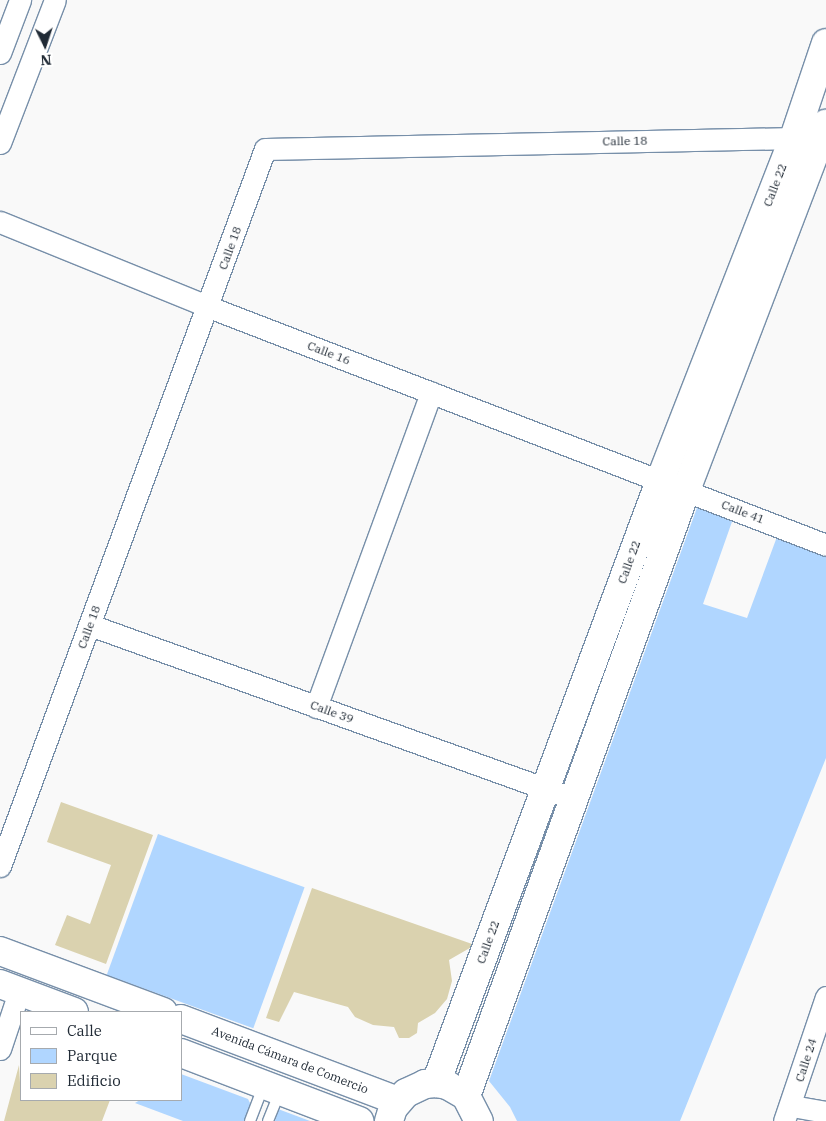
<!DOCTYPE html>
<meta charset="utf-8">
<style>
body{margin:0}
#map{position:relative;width:826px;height:1121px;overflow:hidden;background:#f9f9f9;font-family:"IBM Plex Serif",serif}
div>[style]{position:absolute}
.green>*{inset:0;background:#b0d6ff;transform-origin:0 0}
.building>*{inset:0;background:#dad2af}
.roads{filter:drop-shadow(1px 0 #778fa9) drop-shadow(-1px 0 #778fa9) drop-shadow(0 1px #778fa9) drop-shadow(0 -1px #778fa9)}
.lane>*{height:10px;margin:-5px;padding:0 5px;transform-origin:5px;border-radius:5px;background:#fff}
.street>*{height:21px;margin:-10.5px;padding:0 10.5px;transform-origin:10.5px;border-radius:10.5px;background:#fff}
.secondary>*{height:28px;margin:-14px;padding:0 14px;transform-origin:14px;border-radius:14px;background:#fff}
span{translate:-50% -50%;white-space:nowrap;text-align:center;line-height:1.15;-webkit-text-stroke:4.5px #fff;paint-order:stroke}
.street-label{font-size:12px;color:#202a35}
.legend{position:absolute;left:20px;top:1011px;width:162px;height:90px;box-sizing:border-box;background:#fff;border:1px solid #a6aaae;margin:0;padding:6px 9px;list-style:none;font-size:15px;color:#202a35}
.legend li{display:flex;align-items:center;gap:10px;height:25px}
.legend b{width:25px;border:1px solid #a6aaae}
.north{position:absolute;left:20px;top:20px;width:50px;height:50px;-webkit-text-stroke:4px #fff;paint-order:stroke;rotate:176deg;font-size:14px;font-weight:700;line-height:20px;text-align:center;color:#202a35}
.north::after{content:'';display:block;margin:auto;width:18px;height:22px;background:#202a35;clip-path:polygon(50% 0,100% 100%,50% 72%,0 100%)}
</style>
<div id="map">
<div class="green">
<div style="clip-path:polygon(698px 505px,734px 516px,703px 604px,747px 618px,778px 534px,826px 553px,826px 758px,680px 1121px,517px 1121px,510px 1107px,489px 1081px)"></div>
<div style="left:158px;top:834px;width:156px;height:150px;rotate:20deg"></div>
<div style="clip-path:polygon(181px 1074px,248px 1099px,251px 1105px,246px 1121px,183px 1121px,135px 1103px,140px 1100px,181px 1100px)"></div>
<div style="clip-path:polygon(278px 1109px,310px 1121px,275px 1121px)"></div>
</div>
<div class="building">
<div style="clip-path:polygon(61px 802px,153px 835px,106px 964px,55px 945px,67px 915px,90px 924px,111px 865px,47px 842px)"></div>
<div style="clip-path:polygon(312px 888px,475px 945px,449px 960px,452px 981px,447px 999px,435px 1013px,418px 1023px,417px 1033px,409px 1038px,399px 1038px,394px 1027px,373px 1025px,355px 1017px,348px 1007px,294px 992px,279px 1022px,266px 1018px)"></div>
<div style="clip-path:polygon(19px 1065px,21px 1100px,110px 1100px,102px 1121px,4px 1121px)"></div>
</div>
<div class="roads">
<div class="lane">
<div style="left:250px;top:1121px;width:39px;rotate:-69deg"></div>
<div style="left:268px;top:1121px;width:31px;rotate:-68deg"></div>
</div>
<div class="street">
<div style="left:0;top:53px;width:57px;rotate:-69.3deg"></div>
<div style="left:0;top:143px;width:153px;rotate:-69deg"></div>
<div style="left:0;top:222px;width:226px;rotate:22.1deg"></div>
<div style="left:209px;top:307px;width:661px;rotate:21.09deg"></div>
<div style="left:90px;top:625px;width:514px;rotate:19.77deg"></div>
<div style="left:316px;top:707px;width:335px;rotate:-69.9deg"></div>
<div style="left:0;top:866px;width:764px;rotate:-69.72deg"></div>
<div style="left:265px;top:149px;width:529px;rotate:-1.19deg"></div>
<div style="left:794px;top:138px;width:13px;rotate:9deg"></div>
<div style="left:0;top:1049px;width:60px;rotate:-71.6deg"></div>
<div style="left:792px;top:1106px;width:35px;rotate:10deg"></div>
<div style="left:784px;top:1121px;width:131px;rotate:-71.3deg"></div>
</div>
<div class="secondary">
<div style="left:0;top:951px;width:174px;rotate:20.5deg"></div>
<div style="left:0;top:984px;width:79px;rotate:20.7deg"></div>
<div style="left:181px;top:1019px;width:232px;rotate:20.7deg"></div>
<div style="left:181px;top:1053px;width:191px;rotate:20.9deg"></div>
<div style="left:436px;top:1083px;width:642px;rotate:-69.59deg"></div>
<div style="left:660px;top:481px;width:368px;rotate:-68.7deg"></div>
<div style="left:794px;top:138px;width:100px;rotate:-71.4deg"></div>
<div style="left:466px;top:1096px;width:645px;rotate:-70.05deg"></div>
<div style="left:686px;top:490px;width:392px;rotate:-69.1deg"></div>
<div style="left:389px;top:1121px;width:14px;rotate:-73deg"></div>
<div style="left:393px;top:1108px;width:20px;rotate:-49deg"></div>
<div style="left:406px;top:1093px;width:21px;rotate:-25deg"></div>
<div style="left:425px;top:1084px;width:11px;rotate:-5deg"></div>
<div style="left:436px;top:1083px;width:11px;rotate:10deg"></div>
<div style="left:447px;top:1085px;width:22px;rotate:30deg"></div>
<div style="left:466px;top:1096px;width:28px;rotate:63deg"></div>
</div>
</div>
<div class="street-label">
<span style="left:625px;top:141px;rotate:-1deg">Calle 18</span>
<span style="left:775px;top:185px;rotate:-69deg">Calle 22</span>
<span style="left:230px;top:248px;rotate:-70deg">Calle 18</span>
<span style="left:329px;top:353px;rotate:21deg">Calle 16</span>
<span style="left:743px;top:512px;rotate:21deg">Calle 41</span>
<span style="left:629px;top:562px;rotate:-70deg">Calle 22</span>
<span style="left:89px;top:627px;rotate:-70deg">Calle 18</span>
<span style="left:332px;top:712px;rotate:20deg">Calle 39</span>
<span style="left:488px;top:942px;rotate:-70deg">Calle 22</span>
<span style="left:290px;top:1060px;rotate:21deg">Avenida Cámara de Comercio</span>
<span style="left:806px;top:1060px;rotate:-72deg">Calle 24</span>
</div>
<ul class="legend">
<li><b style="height:6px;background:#fff"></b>Calle</li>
<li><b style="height:14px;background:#b0d6ff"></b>Parque</li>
<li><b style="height:14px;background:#dad2af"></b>Edificio</li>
</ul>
<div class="north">N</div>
</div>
